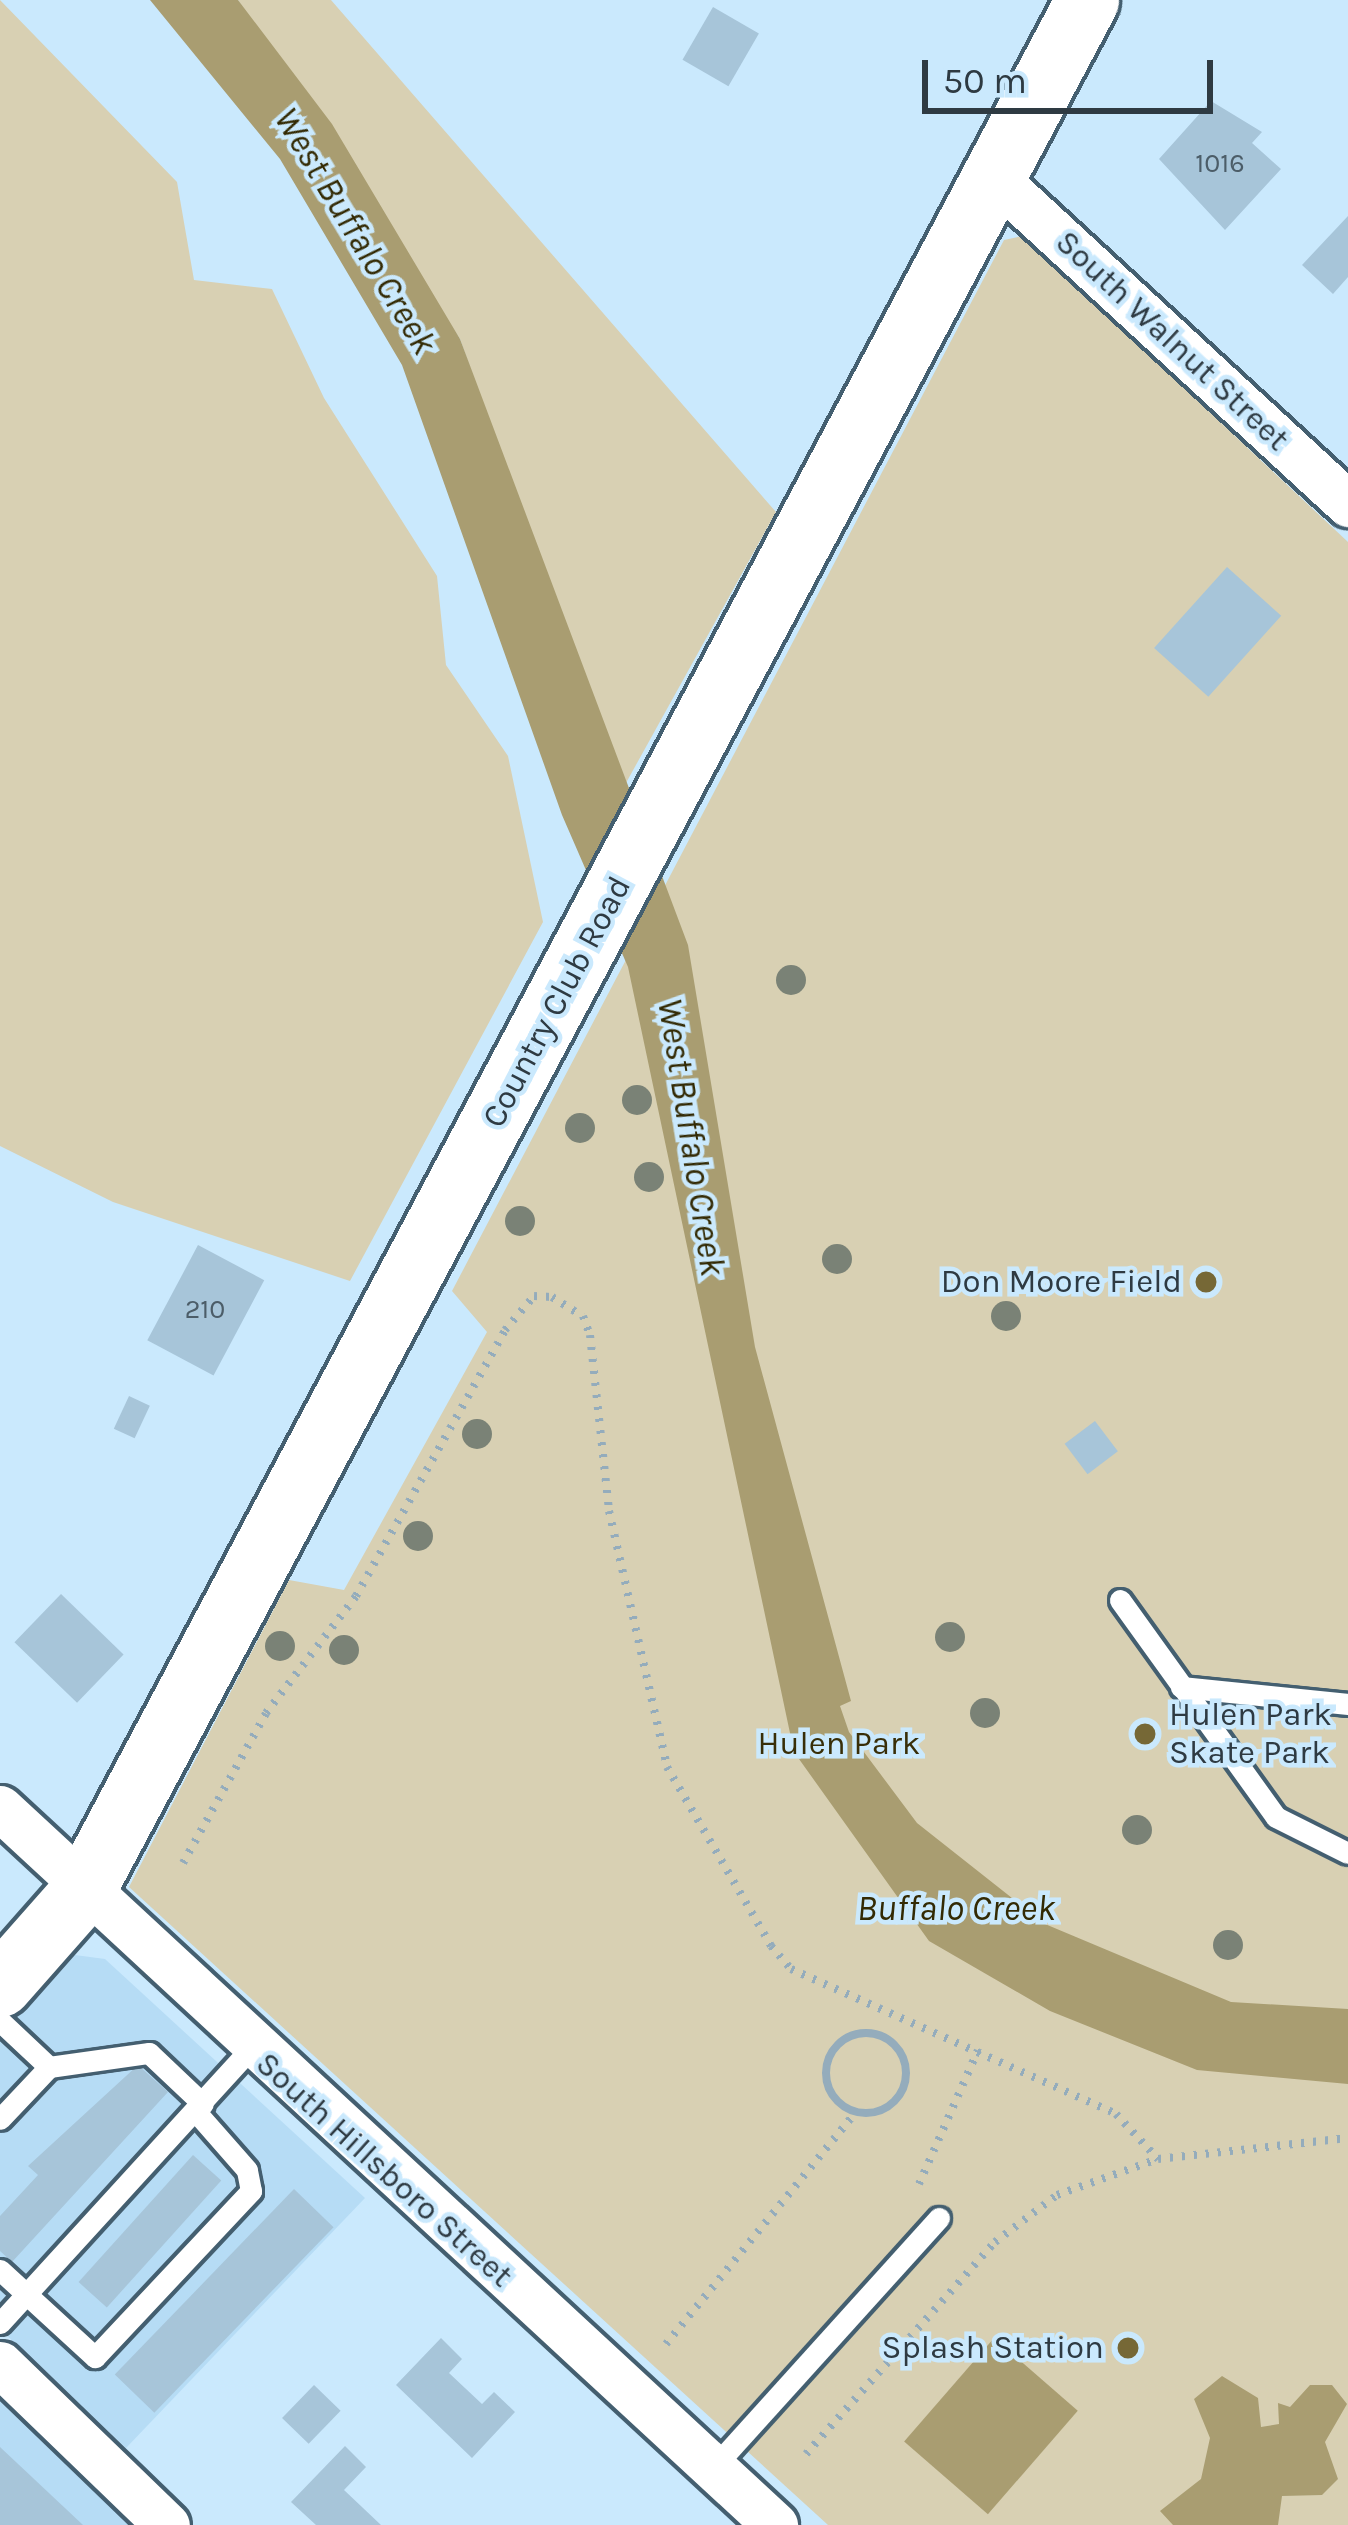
<!DOCTYPE html>
<style>
body{margin:0}
#map{position:relative;width:1348px;height:2525px;overflow:hidden;background:#cae9fd;font-family:Karla,sans-serif}
div>[style]{position:absolute}
.built>*{inset:0;background:#b6dcf5}
.green>*{inset:0;background:#d8d0b3}
.water>*{inset:0;background:#a99d71;transform-origin:0 0}
.building>*{inset:0;background:#a7c5d9;transform-origin:0 0}
.path>*{height:8px;margin-top:-4px;transform-origin:0;background:repeating-linear-gradient(90deg,#94acbc 0 3px,transparent 0 12px)}
.path>.ring{margin:-4px;padding:0;box-sizing:content-box;background:none;border:8px solid #94acbc;border-radius:50%}
.roads{filter:drop-shadow(3px 0 #445f70) drop-shadow(-3px 0 #445f70) drop-shadow(0 3px #445f70) drop-shadow(0 -3px #445f70)}
.lane>*{height:21px;margin:-10.5px;padding:0 10.5px;transform-origin:10.5px;border-radius:10.5px;background:#fff}
.street>*{height:45px;margin:-22.5px;padding:0 22.5px;transform-origin:22.5px;border-radius:22.5px;background:#fff}
.secondary>*{height:63px;margin:-31.5px;padding:0 31.5px;transform-origin:31.5px;border-radius:31.5px;background:#fff}
.trees>*{width:30px;height:30px;margin:-15px;border-radius:50%;background:#7a8276}
.dots>*{width:33px;height:33px;translate:-50% -50%;box-sizing:border-box;border:6px solid #cae9fd;border-radius:50%}
span{translate:-50% -50%;white-space:nowrap;text-align:center;line-height:1.15;-webkit-text-stroke:9px #cae9fd;paint-order:stroke}
.number-label{font-size:27px;color:#4c5d68}
.number-label span{-webkit-text-stroke-width:0}
.street-label{font-size:33px;color:#2e3a42}
.poi-label{font-size:33px;color:#2e3a42}
.right{translate:-100% -50%;text-align:right}
.left{translate:0 -50%;text-align:left}
.park-label{font-size:33px;color:#382e08}
.water-label{font-size:36px;color:#332a04;font-style:italic}
.scale{position:absolute;left:922px;top:60px;width:291px;height:54px;box-sizing:border-box;border:6px solid #2e3a42;border-top:0;padding-left:15px;font-size:36px;line-height:42px;white-space:nowrap;color:#2e3a42;-webkit-text-stroke:9px #cae9fd;paint-order:stroke}
</style>
<div id="map">
<div class="built">
<div style="clip-path:polygon(75px 1955px,105px 1959px,365px 2198px,126px 2448px,0 2329px,0 2023px)"></div>
<div style="clip-path:polygon(0 2395px,135px 2525px,0 2525px)"></div>
</div>
<div class="green">
<div style="clip-path:polygon(0 0,177px 182px,194px 280px,272px 289px,324px 398px,437px 576px,446px 665px,508px 756px,543px 922px,350px 1281px,113px 1202px,0 1146px)"></div>
<div style="clip-path:polygon(238px 0,331px 0,776px 512px,621px 792px,460px 339px)"></div>
<div style="clip-path:polygon(1022px 236px,1348px 542px,1348px 2525px,828px 2525px,129px 1887px,289px 1580px,344px 1590px,487px 1332px,452px 1291px,1004px 240px)"></div>
</div>
<div class="water">
<div style="clip-path:polygon(150px 0,238px 0,332px 124px,460px 339px,688px 945px,755px 1347px,851px 1701px,840px 1706px,849px 1732px,917px 1823px,1045px 1924px,1231px 2002px,1348px 2009px,1348px 2084px,1197px 2070px,1050px 2011px,929px 1941px,794px 1752px,628px 967px,562px 815px,402px 365px,280px 159px)"></div>
<div style="left:994px;top:2338px;width:111px;height:137px;rotate:41deg"></div>
<div style="clip-path:polygon(1222px 2376px,1258px 2398px,1261px 2427px,1279px 2424px,1278px 2403px,1290px 2407px,1310px 2385px,1332px 2385px,1347px 2404px,1325px 2442px,1338px 2479px,1322px 2495px,1282px 2496px,1278px 2525px,1173px 2525px,1160px 2511px,1201px 2479px,1210px 2438px,1194px 2399px)"></div>
</div>
<div class="building">
<div style="left:713px;top:7px;width:53px;height:61px;rotate:30deg"></div>
<div style="clip-path:polygon(1211px 101px,1262px 132px,1252px 143px,1281px 169px,1225px 230px,1159px 159px)"></div>
<div style="clip-path:polygon(1348px 216px,1348px 277px,1333px 294px,1302px 265px)"></div>
<div style="left:1227px;top:567px;width:73px;height:109px;rotate:42deg"></div>
<div style="left:198px;top:1245px;width:75px;height:108px;rotate:28deg"></div>
<div style="left:129px;top:1396px;width:23px;height:36px;rotate:25deg"></div>
<div style="left:1095px;top:1421px;width:38px;height:38px;rotate:53deg"></div>
<div style="left:61px;top:1594px;width:87px;height:67px;rotate:44deg"></div>
<div style="clip-path:polygon(138px 2065px,168px 2092px,12px 2262px,0 2251px,0 2216px,38px 2175px,28px 2166px)"></div>
<div style="left:193px;top:2155px;width:38px;height:171px;rotate:42deg"></div>
<div style="left:294px;top:2189px;width:55px;height:258px;rotate:44deg"></div>
<div style="clip-path:polygon(441px 2338px,462px 2359px,449px 2373px,482px 2404px,494px 2392px,515px 2412px,472px 2458px,396px 2385px)"></div>
<div style="left:314px;top:2385px;width:37px;height:46px;rotate:44deg"></div>
<div style="clip-path:polygon(345px 2446px,366px 2467px,344px 2490px,381px 2525px,316px 2525px,291px 2502px)"></div>
<div style="clip-path:polygon(0 2447px,83px 2525px,0 2525px)"></div>
</div>
<div class="path">
<div style="left:183px;top:1863px;width:171px;rotate:-61deg"></div>
<div style="left:266px;top:1713px;width:148px;rotate:-52.4deg"></div>
<div style="left:356px;top:1596px;width:305px;rotate:-60.7deg"></div>
<div style="left:505px;top:1330px;width:45px;rotate:-49.5deg"></div>
<div style="left:534px;top:1296px;width:18px;rotate:3deg"></div>
<div style="left:552px;top:1297px;width:36px;rotate:32deg"></div>
<div style="left:583px;top:1316px;width:20px;rotate:70deg"></div>
<div style="left:590px;top:1335px;width:177px;rotate:83.8deg"></div>
<div style="left:609px;top:1511px;width:262px;rotate:77.2deg"></div>
<div style="left:667px;top:1767px;width:207px;rotate:59.8deg"></div>
<div style="left:771px;top:1946px;width:30px;rotate:49deg"></div>
<div style="left:791px;top:1969px;width:356px;rotate:24deg"></div>
<div style="left:1116px;top:2114px;width:62px;rotate:47deg"></div>
<div class="ring" style="left:826px;top:2033px;width:72px;height:72px"></div>
<div style="left:919px;top:2184px;width:146px;rotate:-66.2deg"></div>
<div style="left:666px;top:2344px;width:300px;rotate:-50.7deg"></div>
<div style="left:806px;top:2454px;width:284px;rotate:-48.3deg"></div>
<div style="left:995px;top:2242px;width:78px;rotate:-37.2deg"></div>
<div style="left:1057px;top:2195px;width:107px;rotate:-19.6deg"></div>
<div style="left:1158px;top:2159px;width:191px;rotate:-6.3deg"></div>
</div>
<div class="roads">
<div class="lane">
<div style="left:1120px;top:1600px;width:267px;rotate:54.3deg"></div>
<div style="left:1276px;top:1817px;width:80px;rotate:26.6deg"></div>
<div style="left:1181px;top:1687px;width:168px;rotate:5.8deg"></div>
<div style="left:0;top:2021px;width:67px;rotate:43.2deg"></div>
<div style="left:49px;top:2067px;width:71px;rotate:133.3deg"></div>
<div style="left:49px;top:2067px;width:101px;rotate:-8deg"></div>
<div style="left:149px;top:2053px;width:74px;rotate:43.4deg"></div>
<div style="left:0;top:2270px;width:129px;rotate:42.5deg"></div>
<div style="left:95px;top:2357px;width:228px;rotate:-46.8deg"></div>
<div style="left:251px;top:2191px;width:21px;rotate:-101deg"></div>
<div style="left:247px;top:2170px;width:77px;rotate:-131.3deg"></div>
<div style="left:0;top:2323px;width:371px;rotate:-47.6deg"></div>
<div style="left:713px;top:2468px;width:337px;rotate:-47.9deg"></div>
</div>
<div class="street">
<div style="left:995px;top:178px;width:481px;rotate:42.7deg"></div>
<div style="left:0;top:1808px;width:1056px;rotate:42.77deg"></div>
<div style="left:0;top:2364px;width:232px;rotate:44deg"></div>
</div>
<div class="secondary">
<div style="left:0;top:1985px;width:125px;rotate:-48.6deg"></div>
<div style="left:83px;top:1891px;width:2141px;rotate:-62.03deg"></div>
</div>
</div>
<div class="trees">
<div style="left:791px;top:980px"></div>
<div style="left:637px;top:1100px"></div>
<div style="left:580px;top:1128px"></div>
<div style="left:649px;top:1177px"></div>
<div style="left:520px;top:1221px"></div>
<div style="left:837px;top:1259px"></div>
<div style="left:1006px;top:1316px"></div>
<div style="left:477px;top:1434px"></div>
<div style="left:418px;top:1536px"></div>
<div style="left:950px;top:1637px"></div>
<div style="left:280px;top:1646px"></div>
<div style="left:344px;top:1650px"></div>
<div style="left:985px;top:1713px"></div>
<div style="left:1137px;top:1830px"></div>
<div style="left:1228px;top:1945px"></div>
</div>
<div class="dots">
<div style="left:1206px;top:1282px;background:#766836"></div>
<div style="left:1145px;top:1734px;background:#766836"></div>
<div style="left:1128px;top:2348px;background:#766836"></div>
</div>
<div class="number-label">
<span style="left:1220px;top:164px">1016</span>
<span style="left:205px;top:1310px">210</span>
</div>
<div class="street-label">
<span style="left:1172px;top:341px;rotate:43deg">South Walnut Street</span>
<span style="left:557px;top:1002px;rotate:-62deg">Country Club Road</span>
<span style="left:384px;top:2170px;rotate:42deg">South Hillsboro Street</span>
</div>
<div class="poi-label">
<span class="right" style="left:1182px;top:1282px">Don Moore Field</span>
<span class="left" style="left:1169px;top:1734px">Hulen Park<br>Skate Park</span>
<span class="right" style="left:1104px;top:2348px">Splash Station</span>
</div>
<div class="park-label">
<span style="left:839px;top:1744px">Hulen Park</span>
</div>
<div class="water-label">
<span style="left:355px;top:231px;rotate:59deg">West Buffalo Creek</span>
<span style="left:691px;top:1137px;rotate:81deg">West Buffalo Creek</span>
<span style="left:956px;top:1909px">Buffalo Creek</span>
</div>
<div class="scale">50 m</div>
</div>
